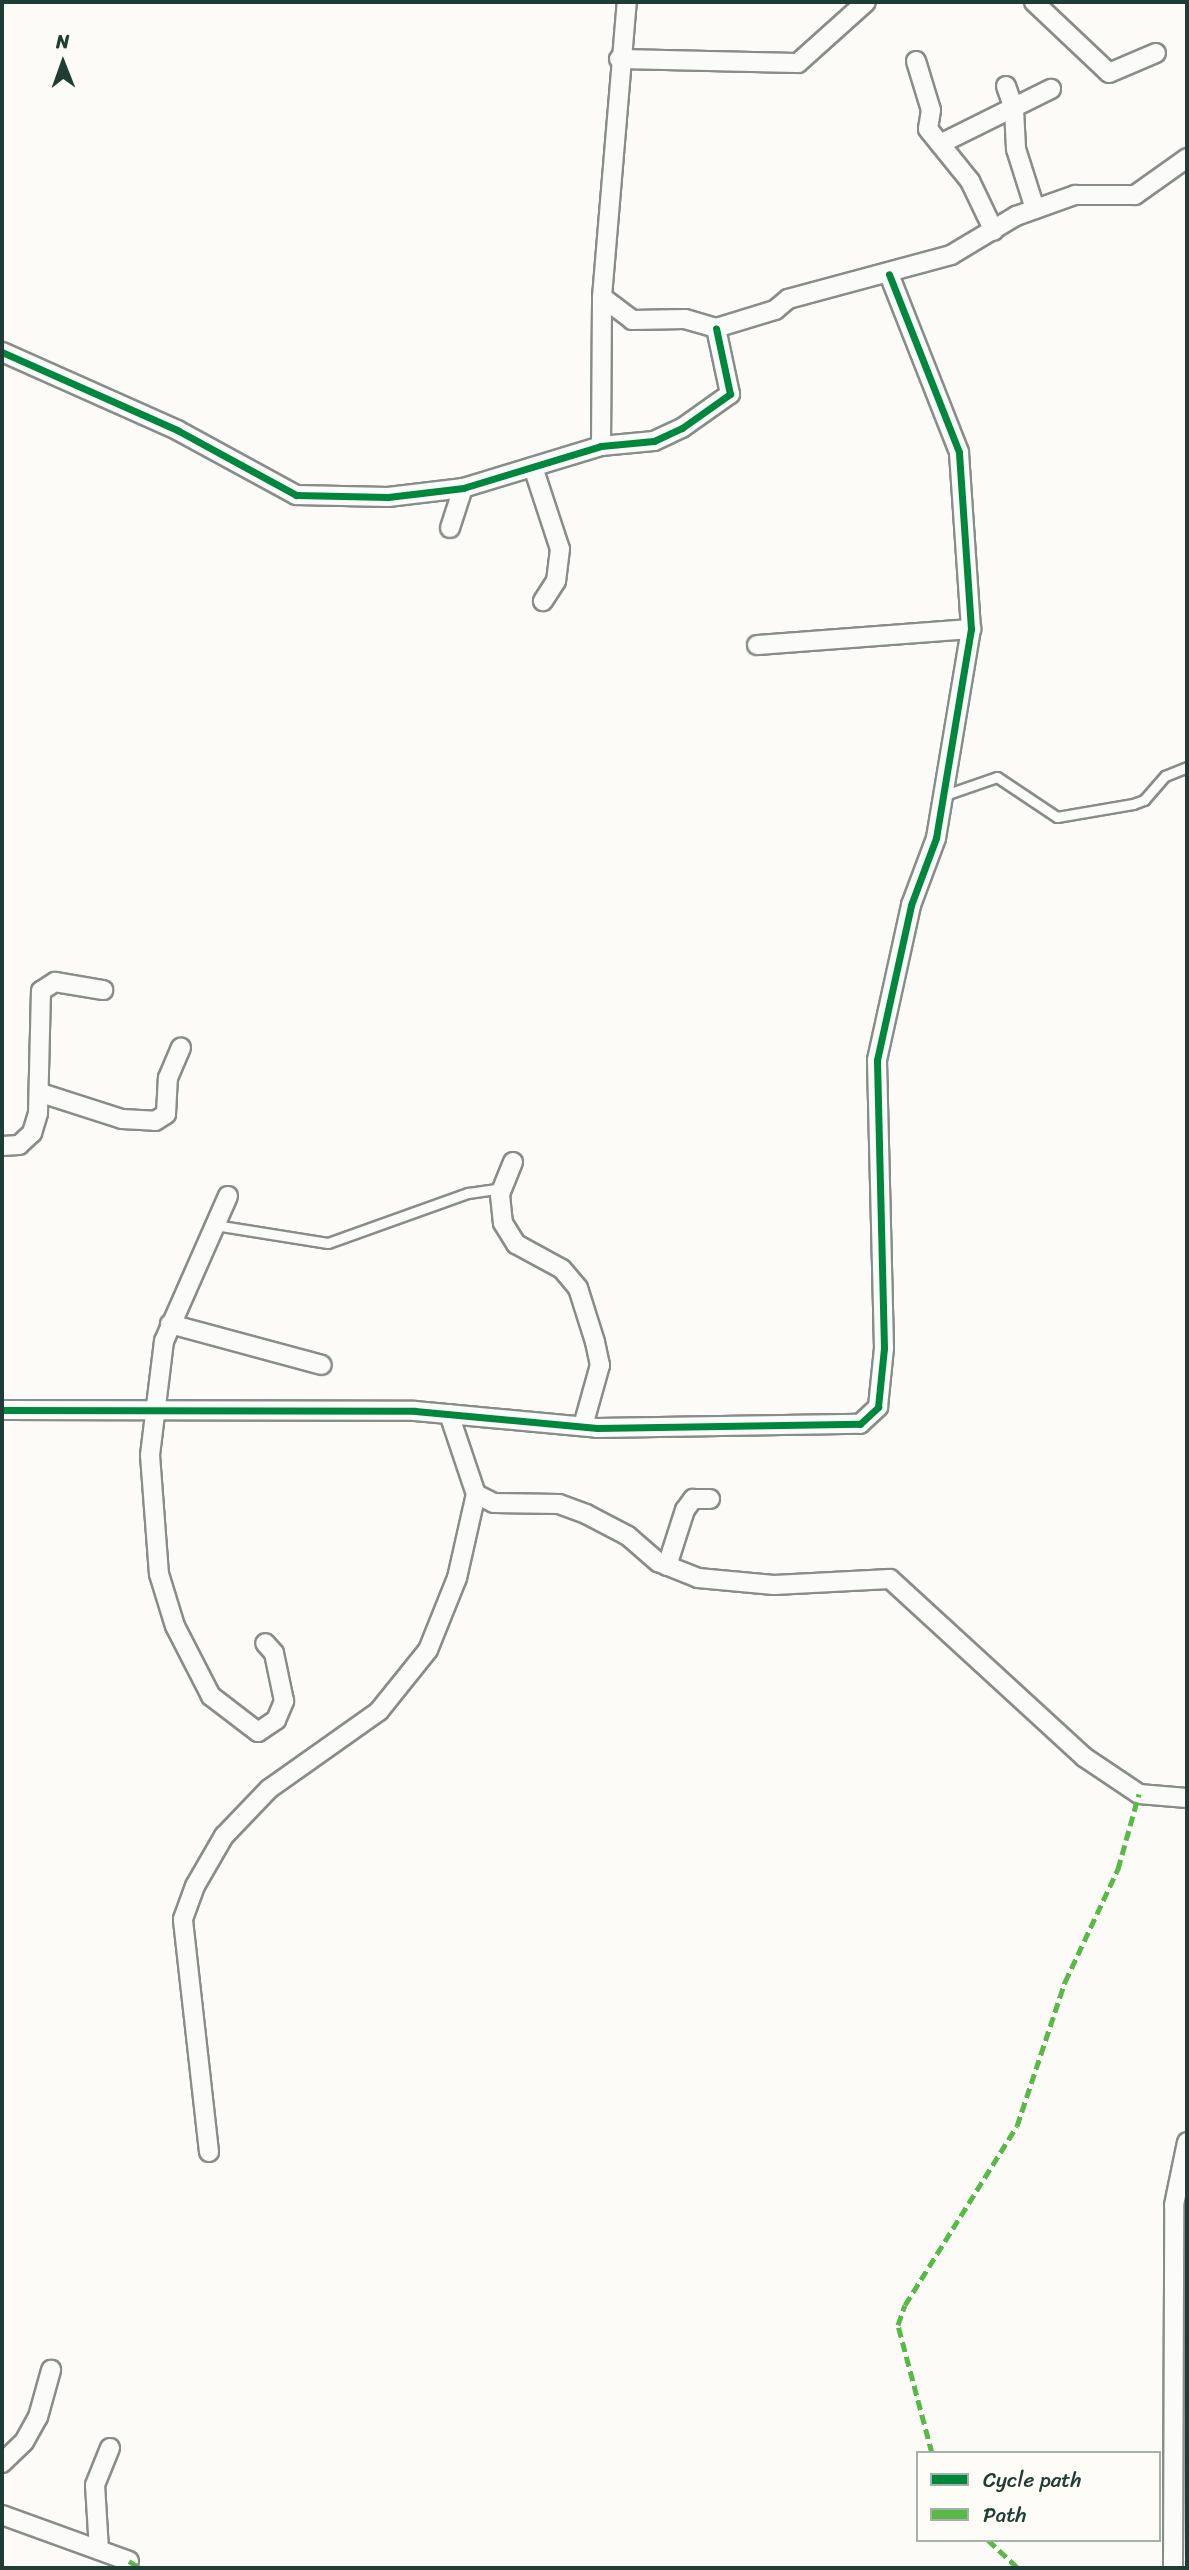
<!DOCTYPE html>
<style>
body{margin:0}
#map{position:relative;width:1189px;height:2570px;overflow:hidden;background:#fcfbf8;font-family:Sriracha,sans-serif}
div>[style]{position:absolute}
.roads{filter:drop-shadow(2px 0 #888d8a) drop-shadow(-2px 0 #888d8a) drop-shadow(0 2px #888d8a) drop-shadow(0 -2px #888d8a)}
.service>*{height:9px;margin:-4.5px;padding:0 4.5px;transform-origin:4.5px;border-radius:4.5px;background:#fbfbf9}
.minor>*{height:18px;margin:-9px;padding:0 9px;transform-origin:9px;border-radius:9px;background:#fbfbf9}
.quiet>*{height:5px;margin-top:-2.5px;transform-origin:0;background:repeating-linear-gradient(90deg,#58b947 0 10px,transparent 0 15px)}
.cycleway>*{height:7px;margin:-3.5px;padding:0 3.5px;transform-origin:3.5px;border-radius:3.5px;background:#00873e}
span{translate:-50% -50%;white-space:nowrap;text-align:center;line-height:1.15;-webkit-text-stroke:5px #fdfcf7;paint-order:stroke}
.frame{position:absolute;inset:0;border:4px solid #1f3d34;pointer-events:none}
.legend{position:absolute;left:916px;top:2451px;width:245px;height:91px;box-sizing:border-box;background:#fdfcf7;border:2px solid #a4b0a9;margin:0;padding:9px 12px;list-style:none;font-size:21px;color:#1f3d34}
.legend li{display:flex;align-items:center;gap:14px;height:35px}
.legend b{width:35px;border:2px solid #a4b0a9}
.north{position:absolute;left:28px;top:28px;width:70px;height:70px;-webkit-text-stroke:5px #fdfcf7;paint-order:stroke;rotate:359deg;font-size:19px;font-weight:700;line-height:28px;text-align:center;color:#1f3d34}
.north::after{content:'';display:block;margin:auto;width:24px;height:32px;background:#1f3d34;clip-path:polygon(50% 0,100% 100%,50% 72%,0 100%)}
</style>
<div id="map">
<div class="roads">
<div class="service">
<div style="left:945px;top:795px;width:55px;rotate:-19.1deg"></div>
<div style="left:997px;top:777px;width:72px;rotate:33.7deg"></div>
<div style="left:1057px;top:817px;width:77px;rotate:-9.7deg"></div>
<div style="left:1133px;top:804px;width:12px;rotate:-20deg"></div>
<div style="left:1144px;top:800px;width:32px;rotate:-49deg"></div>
<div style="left:1165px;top:776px;width:24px;rotate:-22deg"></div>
<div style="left:215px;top:1225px;width:114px;rotate:9.1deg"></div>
<div style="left:328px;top:1243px;width:149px;rotate:-19.7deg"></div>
<div style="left:468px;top:1193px;width:34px;rotate:-8deg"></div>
</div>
<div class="minor">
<div style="left:1034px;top:2px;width:103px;rotate:43.4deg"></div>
<div style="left:1109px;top:73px;width:51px;rotate:-23.1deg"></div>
<div style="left:619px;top:59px;width:179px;rotate:1.3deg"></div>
<div style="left:798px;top:63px;width:91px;rotate:-41.9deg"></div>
<div style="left:916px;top:61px;width:51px;rotate:73deg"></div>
<div style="left:931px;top:110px;width:19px;rotate:99deg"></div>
<div style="left:928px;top:129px;width:67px;rotate:51.1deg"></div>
<div style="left:970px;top:181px;width:55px;rotate:64.4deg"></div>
<div style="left:1006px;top:86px;width:24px;rotate:71deg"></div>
<div style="left:1014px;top:109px;width:40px;rotate:87.1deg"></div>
<div style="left:1016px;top:149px;width:63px;rotate:72.4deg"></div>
<div style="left:940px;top:144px;width:124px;rotate:-26.4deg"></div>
<div style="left:602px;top:297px;width:38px;rotate:37deg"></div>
<div style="left:632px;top:320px;width:53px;rotate:-1.1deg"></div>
<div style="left:685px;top:319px;width:32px;rotate:16deg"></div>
<div style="left:716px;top:328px;width:62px;rotate:-17deg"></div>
<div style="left:775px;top:310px;width:17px;rotate:-40deg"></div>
<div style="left:788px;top:299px;width:169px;rotate:-15.1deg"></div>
<div style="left:951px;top:255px;width:76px;rotate:-31deg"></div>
<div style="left:1016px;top:216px;width:63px;rotate:-19.6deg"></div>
<div style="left:1075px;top:195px;width:60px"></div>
<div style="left:1135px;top:195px;width:64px;rotate:-35.4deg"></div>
<div style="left:2px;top:352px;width:192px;rotate:24deg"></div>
<div style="left:177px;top:430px;width:136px;rotate:28.6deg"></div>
<div style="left:296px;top:495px;width:92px;rotate:1.2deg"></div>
<div style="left:388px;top:497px;width:76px;rotate:-6.8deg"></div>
<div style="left:463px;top:488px;width:144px;rotate:-16.9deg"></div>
<div style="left:601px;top:446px;width:53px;rotate:-5.4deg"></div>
<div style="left:654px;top:441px;width:31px;rotate:-25deg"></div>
<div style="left:682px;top:428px;width:59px;rotate:-35.3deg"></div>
<div style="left:730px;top:394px;width:67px;rotate:-102deg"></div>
<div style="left:601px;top:446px;width:149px;rotate:-89.6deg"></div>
<div style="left:602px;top:297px;width:296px;rotate:-85.2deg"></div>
<div style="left:533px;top:467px;width:86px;rotate:71.8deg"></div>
<div style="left:560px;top:549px;width:32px;rotate:97deg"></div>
<div style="left:556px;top:581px;width:24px;rotate:123deg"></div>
<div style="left:450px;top:528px;width:42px;rotate:-72deg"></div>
<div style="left:757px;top:645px;width:215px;rotate:-4.3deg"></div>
<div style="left:41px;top:1093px;width:85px;rotate:17.8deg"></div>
<div style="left:122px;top:1119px;width:33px;rotate:3deg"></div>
<div style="left:155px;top:1121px;width:13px;rotate:-32deg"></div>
<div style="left:166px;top:1114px;width:36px;rotate:-87deg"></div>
<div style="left:168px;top:1078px;width:33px;rotate:-67deg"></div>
<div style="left:2px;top:1146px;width:17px;rotate:-3deg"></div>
<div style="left:19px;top:1145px;width:18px;rotate:-43deg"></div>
<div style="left:32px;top:1133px;width:21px;rotate:-73deg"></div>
<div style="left:38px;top:1113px;width:122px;rotate:-88.6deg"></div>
<div style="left:41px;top:991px;width:17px;rotate:-33deg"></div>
<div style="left:55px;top:982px;width:49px;rotate:9.5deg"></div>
<div style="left:513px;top:1162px;width:35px;rotate:112deg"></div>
<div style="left:500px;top:1195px;width:28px;rotate:84deg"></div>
<div style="left:503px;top:1223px;width:25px;rotate:58deg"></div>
<div style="left:516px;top:1244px;width:52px;rotate:28.5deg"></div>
<div style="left:562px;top:1269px;width:25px;rotate:50deg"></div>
<div style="left:578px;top:1288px;width:57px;rotate:72.5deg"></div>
<div style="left:595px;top:1342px;width:24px;rotate:78deg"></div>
<div style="left:600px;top:1365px;width:63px;rotate:105.6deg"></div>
<div style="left:228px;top:1196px;width:158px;rotate:113.8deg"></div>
<div style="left:164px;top:1341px;width:115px;rotate:97deg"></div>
<div style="left:150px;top:1455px;width:119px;rotate:85.7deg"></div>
<div style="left:159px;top:1574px;width:54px;rotate:72.9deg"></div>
<div style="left:175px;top:1626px;width:79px;rotate:62.8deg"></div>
<div style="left:211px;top:1696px;width:59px;rotate:37.5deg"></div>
<div style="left:258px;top:1732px;width:22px;rotate:-34deg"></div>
<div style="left:276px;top:1720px;width:21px;rotate:-67deg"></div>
<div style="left:284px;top:1701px;width:49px;rotate:-101.8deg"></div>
<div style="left:274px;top:1653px;width:13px;rotate:-132deg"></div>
<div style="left:170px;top:1324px;width:157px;rotate:15.1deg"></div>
<div style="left:2px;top:1410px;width:413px;rotate:0.1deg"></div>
<div style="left:415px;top:1411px;width:183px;rotate:5.3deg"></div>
<div style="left:597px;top:1428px;width:263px;rotate:-0.9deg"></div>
<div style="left:860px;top:1424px;width:25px;rotate:-43deg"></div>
<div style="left:878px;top:1407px;width:59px;rotate:-84.2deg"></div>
<div style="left:884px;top:1348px;width:288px;rotate:-91.4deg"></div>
<div style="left:877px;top:1060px;width:159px;rotate:-77.6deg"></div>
<div style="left:911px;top:905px;width:72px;rotate:-69.5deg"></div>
<div style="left:936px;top:838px;width:212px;rotate:-80.5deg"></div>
<div style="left:971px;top:629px;width:177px;rotate:-93.9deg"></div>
<div style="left:959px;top:452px;width:191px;rotate:-111.5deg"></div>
<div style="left:449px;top:1414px;width:84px;rotate:71.4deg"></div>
<div style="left:476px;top:1494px;width:20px;rotate:27deg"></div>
<div style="left:494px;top:1503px;width:65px;rotate:0.9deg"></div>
<div style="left:559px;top:1504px;width:29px;rotate:20deg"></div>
<div style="left:586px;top:1514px;width:47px;rotate:27.6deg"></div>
<div style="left:628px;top:1536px;width:40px;rotate:41deg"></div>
<div style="left:658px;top:1562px;width:43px;rotate:21.8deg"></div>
<div style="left:698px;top:1578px;width:76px;rotate:5.3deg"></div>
<div style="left:774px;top:1585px;width:116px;rotate:-3deg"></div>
<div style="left:890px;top:1579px;width:263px;rotate:42.5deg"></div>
<div style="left:1084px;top:1757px;width:66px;rotate:33.9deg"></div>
<div style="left:1139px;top:1794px;width:48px;rotate:4.8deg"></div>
<div style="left:667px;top:1566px;width:59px;rotate:-72.2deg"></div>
<div style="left:685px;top:1510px;width:14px;rotate:-54deg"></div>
<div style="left:693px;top:1499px;width:17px"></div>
<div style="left:209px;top:2152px;width:234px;rotate:-96.4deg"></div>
<div style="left:183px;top:1919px;width:35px;rotate:-70deg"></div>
<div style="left:195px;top:1886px;width:58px;rotate:-59.9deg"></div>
<div style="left:224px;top:1836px;width:65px;rotate:-46.2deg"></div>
<div style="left:269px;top:1789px;width:135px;rotate:-35.3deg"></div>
<div style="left:379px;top:1711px;width:78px;rotate:-51.2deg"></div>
<div style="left:428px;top:1650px;width:78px;rotate:-68.1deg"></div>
<div style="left:457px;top:1578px;width:86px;rotate:-77.3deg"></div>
<div style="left:2px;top:2463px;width:30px;rotate:-44deg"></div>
<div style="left:24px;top:2442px;width:29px;rotate:-61deg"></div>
<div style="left:38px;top:2417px;width:49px;rotate:-74.5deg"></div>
<div style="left:2px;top:2515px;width:135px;rotate:19.9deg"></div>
<div style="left:99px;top:2550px;width:65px;rotate:-93.5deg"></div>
<div style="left:95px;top:2485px;width:40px;rotate:-68deg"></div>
<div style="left:1173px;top:2568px;width:363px;rotate:-89.8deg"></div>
<div style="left:1174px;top:2205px;width:64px;rotate:-78.3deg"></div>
</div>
</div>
<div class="quiet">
<div style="left:932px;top:2453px;width:132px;rotate:-104.9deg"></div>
<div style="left:898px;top:2325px;width:21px;rotate:-71deg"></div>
<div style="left:905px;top:2305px;width:211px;rotate:-58deg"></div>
<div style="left:1017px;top:2126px;width:152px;rotate:-71.6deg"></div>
<div style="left:1065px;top:1982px;width:125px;rotate:-64.9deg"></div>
<div style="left:1118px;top:1869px;width:78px;rotate:-74.4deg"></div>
<div style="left:988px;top:2540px;width:41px;rotate:43deg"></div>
<div style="left:129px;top:2561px;width:13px;rotate:32deg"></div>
</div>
<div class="cycleway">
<div style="left:2px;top:352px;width:192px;rotate:24deg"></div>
<div style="left:177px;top:430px;width:136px;rotate:28.6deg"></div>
<div style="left:296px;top:495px;width:92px;rotate:1.2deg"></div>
<div style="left:388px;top:497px;width:76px;rotate:-6.8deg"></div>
<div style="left:463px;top:488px;width:144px;rotate:-16.9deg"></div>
<div style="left:601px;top:446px;width:53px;rotate:-5.4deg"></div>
<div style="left:654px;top:441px;width:31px;rotate:-25deg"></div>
<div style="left:682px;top:428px;width:59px;rotate:-35.3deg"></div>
<div style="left:730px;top:394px;width:67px;rotate:-102deg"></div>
<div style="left:2px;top:1410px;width:413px;rotate:0.1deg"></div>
<div style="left:415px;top:1411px;width:183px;rotate:5.3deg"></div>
<div style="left:597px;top:1428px;width:263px;rotate:-0.9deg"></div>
<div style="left:860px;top:1424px;width:25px;rotate:-43deg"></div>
<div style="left:878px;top:1407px;width:59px;rotate:-84.2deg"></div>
<div style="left:884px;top:1348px;width:288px;rotate:-91.4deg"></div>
<div style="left:877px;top:1060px;width:159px;rotate:-77.6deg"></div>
<div style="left:911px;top:905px;width:72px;rotate:-69.5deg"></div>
<div style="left:936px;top:838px;width:212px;rotate:-80.5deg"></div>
<div style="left:971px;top:629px;width:177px;rotate:-93.9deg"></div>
<div style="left:959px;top:452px;width:191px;rotate:-111.5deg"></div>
</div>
<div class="frame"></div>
<ul class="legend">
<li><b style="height:9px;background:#00873e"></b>Cycle path</li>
<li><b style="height:9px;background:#58b947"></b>Path</li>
</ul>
<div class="north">N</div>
</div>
